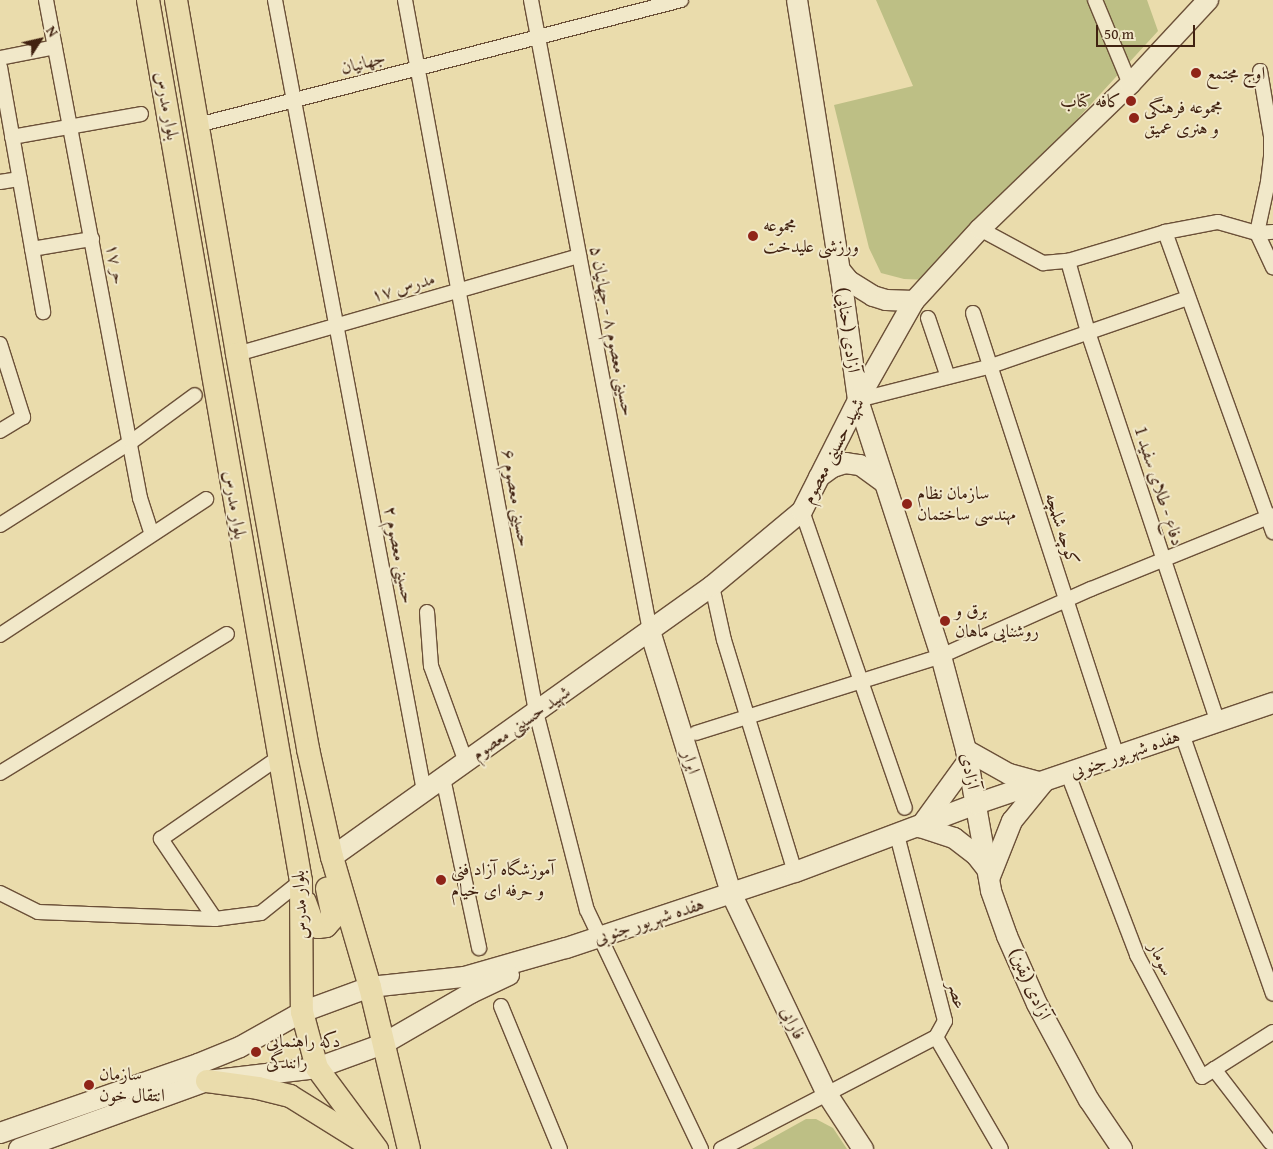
<!DOCTYPE html>
<meta charset="utf-8">
<style>
body{margin:0}
#map{position:relative;width:1273px;height:1149px;overflow:hidden;background:#eadcac;font-family:"Gentium Book Plus",Amiri,serif}
div>[style]{position:absolute}
.green>*{inset:0;background:#bdbf85}
.roads{filter:drop-shadow(1px 0 #6b5038) drop-shadow(-1px 0 #6b5038) drop-shadow(0 1px #6b5038) drop-shadow(0 -1px #6b5038)}
.street>*{height:14px;margin:-7px;padding:0 7px;transform-origin:7px;border-radius:7px;background:#f1e8c9}
.secondary>*{height:20px;margin:-10px;padding:0 10px;transform-origin:10px;border-radius:10px;background:#f1e8c9}
.primary>*{height:22px;margin:-11px;padding:0 11px;transform-origin:11px;border-radius:11px;background:#eadcac}
.dots>*{width:14px;height:14px;translate:-50% -50%;box-sizing:border-box;border:2px solid #f1e8c9;border-radius:50%}
span{translate:-50% -50%;white-space:nowrap;text-align:center;line-height:1.15;-webkit-text-stroke:4px #f1e8c9;paint-order:stroke}
.street-label{font-size:18px;color:#412211}
.poi-label{font-size:18px;color:#412211}
.left{translate:0 -50%;text-align:left}
.right{translate:-100% -50%;text-align:right}
.north{position:absolute;left:15px;top:15px;width:50px;height:50px;-webkit-text-stroke:4px #f1e8c9;paint-order:stroke;rotate:55deg;font-size:14px;font-weight:700;line-height:20px;text-align:center;color:#412211}
.north::after{content:'';display:block;margin:auto;width:18px;height:22px;background:#412211;clip-path:polygon(50% 0,100% 100%,50% 72%,0 100%)}
.scale{position:absolute;left:1096px;top:25px;width:99px;height:22px;box-sizing:border-box;border:2px solid #412211;border-top:0;padding-left:6px;font-size:15px;line-height:18px;white-space:nowrap;color:#412211;-webkit-text-stroke:4px #f1e8c9;paint-order:stroke}
</style>
<div id="map">
<div class="green">
<div style="clip-path:polygon(876px 0,1147px 0,1158px 31px,930px 280px,904px 279px,881px 273px,869px 248px,834px 105px,913px 86px)"></div>
<div style="clip-path:polygon(806px 1119px,816px 1119px,833px 1128px,847px 1149px,752px 1149px)"></div>
</div>
<div class="roads">
<div class="street">
<div style="left:46px;top:0;width:507px;rotate:79.31deg"></div>
<div style="left:140px;top:498px;width:38px;rotate:72deg"></div>
<div style="left:275px;top:0;width:805px;rotate:79.33deg"></div>
<div style="left:405px;top:0;width:724px;rotate:79.57deg"></div>
<div style="left:536px;top:712px;width:204px;rotate:75.6deg"></div>
<div style="left:587px;top:910px;width:265px;rotate:64.5deg"></div>
<div style="left:531px;top:0;width:642px;rotate:79.32deg"></div>
<div style="left:1095px;top:0;width:91px;rotate:67.4deg"></div>
<div style="left:0;top:58px;width:56px;rotate:-11.3deg"></div>
<div style="left:0;top:67px;width:249px;rotate:80deg"></div>
<div style="left:1260px;top:71px;width:66px;rotate:80.4deg"></div>
<div style="left:1271px;top:136px;width:21px;rotate:90deg"></div>
<div style="left:1271px;top:157px;width:25px;rotate:97deg"></div>
<div style="left:1268px;top:182px;width:52px;rotate:102.2deg"></div>
<div style="left:1257px;top:233px;width:38px;rotate:65deg"></div>
<div style="left:198px;top:125px;width:499px;rotate:-14.5deg"></div>
<div style="left:12px;top:137px;width:131px;rotate:-10.1deg"></div>
<div style="left:0;top:182px;width:20px;rotate:-9deg"></div>
<div style="left:980px;top:229px;width:72px;rotate:28.4deg"></div>
<div style="left:1043px;top:263px;width:25px;rotate:-5deg"></div>
<div style="left:1068px;top:261px;width:101px;rotate:-16.6deg"></div>
<div style="left:1165px;top:232px;width:54px;rotate:-10.7deg"></div>
<div style="left:1218px;top:222px;width:41px;rotate:15.8deg"></div>
<div style="left:1257px;top:233px;width:16px;rotate:-4deg"></div>
<div style="left:1165px;top:232px;width:319px;rotate:70.2deg"></div>
<div style="left:32px;top:249px;width:61px;rotate:-9.5deg"></div>
<div style="left:1068px;top:261px;width:74px;rotate:74.3deg"></div>
<div style="left:1088px;top:332px;width:411px;rotate:71.6deg"></div>
<div style="left:973px;top:313px;width:466px;rotate:72deg"></div>
<div style="left:928px;top:318px;width:62px;rotate:71.3deg"></div>
<div style="left:0;top:344px;width:77px;rotate:72.5deg"></div>
<div style="left:23px;top:417px;width:27px;rotate:149deg"></div>
<div style="left:237px;top:354px;width:356px;rotate:-16deg"></div>
<div style="left:858px;top:400px;width:137px;rotate:-14.3deg"></div>
<div style="left:991px;top:366px;width:207px;rotate:-19.1deg"></div>
<div style="left:802px;top:511px;width:314px;rotate:70.9deg"></div>
<div style="left:0;top:525px;width:155px;rotate:-32.4deg"></div>
<div style="left:131px;top:442px;width:79px;rotate:-36.3deg"></div>
<div style="left:712px;top:586px;width:55px;rotate:77.5deg"></div>
<div style="left:724px;top:640px;width:243px;rotate:73deg"></div>
<div style="left:427px;top:612px;width:54px;rotate:85.8deg"></div>
<div style="left:431px;top:666px;width:102px;rotate:70deg"></div>
<div style="left:0;top:635px;width:247px;rotate:-33.4deg"></div>
<div style="left:696px;top:733px;width:257px;rotate:-17.4deg"></div>
<div style="left:941px;top:656px;width:164px;rotate:-24.1deg"></div>
<div style="left:1091px;top:589px;width:196px;rotate:-22.1deg"></div>
<div style="left:1182px;top:734px;width:275px;rotate:70.7deg"></div>
<div style="left:0;top:773px;width:266px;rotate:-31.5deg"></div>
<div style="left:1068px;top:774px;width:194px;rotate:69.1deg"></div>
<div style="left:1137px;top:955px;width:138px;rotate:62deg"></div>
<div style="left:1202px;top:1077px;width:84px;rotate:-32.4deg"></div>
<div style="left:443px;top:778px;width:174px;rotate:78deg"></div>
<div style="left:897px;top:835px;width:192px;rotate:75.5deg"></div>
<div style="left:945px;top:1021px;width:18px;rotate:119deg"></div>
<div style="left:0;top:893px;width:42px;rotate:26.6deg"></div>
<div style="left:38px;top:912px;width:177px;rotate:2.3deg"></div>
<div style="left:215px;top:919px;width:46px;rotate:-7.4deg"></div>
<div style="left:261px;top:913px;width:51px;rotate:-38.7deg"></div>
<div style="left:215px;top:919px;width:97px;rotate:-124deg"></div>
<div style="left:161px;top:839px;width:142px;rotate:-34.7deg"></div>
<div style="left:501px;top:1006px;width:155px;rotate:67.6deg"></div>
<div style="left:936px;top:1037px;width:129px;rotate:59.9deg"></div>
<div style="left:1214px;top:1069px;width:93px;rotate:52.4deg"></div>
<div style="left:721px;top:1149px;width:242px;rotate:-27.5deg"></div>
</div>
<div class="secondary">
<div style="left:797px;top:0;width:273px;rotate:81deg"></div>
<div style="left:840px;top:270px;width:131px;rotate:82.1deg"></div>
<div style="left:858px;top:400px;width:269px;rotate:72deg"></div>
<div style="left:941px;top:656px;width:97px;rotate:75.1deg"></div>
<div style="left:966px;top:750px;width:143px;rotate:79.9deg"></div>
<div style="left:991px;top:891px;width:48px;rotate:70.4deg"></div>
<div style="left:1007px;top:936px;width:74px;rotate:66.2deg"></div>
<div style="left:1037px;top:1004px;width:109px;rotate:61.6deg"></div>
<div style="left:1089px;top:1100px;width:59px;rotate:56deg"></div>
<div style="left:840px;top:270px;width:14px;rotate:51deg"></div>
<div style="left:849px;top:281px;width:28px;rotate:32deg"></div>
<div style="left:873px;top:296px;width:14px;rotate:17deg"></div>
<div style="left:886px;top:300px;width:28px;rotate:2deg"></div>
<div style="left:819px;top:477px;width:17px;rotate:-36deg"></div>
<div style="left:833px;top:467px;width:13px;rotate:-18deg"></div>
<div style="left:845px;top:463px;width:15px;rotate:8deg"></div>
<div style="left:860px;top:465px;width:31px;rotate:36deg"></div>
<div style="left:650px;top:631px;width:274px;rotate:72.8deg"></div>
<div style="left:731px;top:893px;width:223px;rotate:64.5deg"></div>
<div style="left:827px;top:1094px;width:66px;rotate:56.8deg"></div>
<div style="left:966px;top:750px;width:49px;rotate:29.2deg"></div>
<div style="left:1009px;top:774px;width:35px;rotate:15deg"></div>
<div style="left:1043px;top:783px;width:49px;rotate:129.2deg"></div>
<div style="left:1012px;top:821px;width:62px;rotate:111.6deg"></div>
<div style="left:968px;top:761px;width:82px;rotate:126deg"></div>
<div style="left:920px;top:827px;width:36px;rotate:18deg"></div>
<div style="left:954px;top:838px;width:28px;rotate:38deg"></div>
<div style="left:976px;top:855px;width:16px;rotate:52deg"></div>
<div style="left:332px;top:857px;width:467px;rotate:-35.5deg"></div>
<div style="left:712px;top:586px;width:117px;rotate:-39.8deg"></div>
<div style="left:802px;top:511px;width:124px;rotate:-63.2deg"></div>
<div style="left:858px;top:400px;width:114px;rotate:-60.5deg"></div>
<div style="left:914px;top:301px;width:98px;rotate:-47.5deg"></div>
<div style="left:980px;top:229px;width:209px;rotate:-44deg"></div>
<div style="left:1130px;top:84px;width:115px;rotate:-47.1deg"></div>
<div style="left:0;top:1133px;width:210px;rotate:-19.2deg"></div>
<div style="left:198px;top:1064px;width:45px;rotate:-22deg"></div>
<div style="left:240px;top:1047px;width:71px;rotate:-29.4deg"></div>
<div style="left:302px;top:1012px;width:72px;rotate:-20.2deg"></div>
<div style="left:370px;top:987px;width:95px;rotate:-6.1deg"></div>
<div style="left:464px;top:977px;width:106px;rotate:-15.9deg"></div>
<div style="left:566px;top:948px;width:241px;rotate:-18.4deg"></div>
<div style="left:795px;top:872px;width:193px;rotate:-20.6deg"></div>
<div style="left:976px;top:804px;width:314px;rotate:-18.8deg"></div>
<div style="left:19px;top:1149px;width:200px;rotate:-19.9deg"></div>
<div style="left:207px;top:1081px;width:111px;rotate:-6.7deg"></div>
<div style="left:317px;top:1068px;width:70px;rotate:-20deg"></div>
<div style="left:383px;top:1044px;width:102px;rotate:-30.1deg"></div>
<div style="left:471px;top:993px;width:42px;rotate:-25.3deg"></div>
</div>
<div class="primary">
<div style="left:148px;top:0;width:894px;rotate:80.15deg"></div>
<div style="left:301px;top:881px;width:131px;rotate:89.6deg"></div>
<div style="left:302px;top:1012px;width:58px;rotate:75deg"></div>
<div style="left:317px;top:1068px;width:101px;rotate:53.5deg"></div>
<div style="left:176px;top:0;width:359px;rotate:80.2deg"></div>
<div style="left:237px;top:354px;width:401px;rotate:79.8deg"></div>
<div style="left:308px;top:749px;width:111px;rotate:77.5deg"></div>
<div style="left:332px;top:857px;width:135px;rotate:73.7deg"></div>
<div style="left:370px;top:987px;width:167px;rotate:76.5deg"></div>
<div style="left:305px;top:902px;width:23px;rotate:70deg"></div>
<div style="left:313px;top:924px;width:6px;rotate:31deg"></div>
<div style="left:318px;top:927px;width:8px;rotate:-7deg"></div>
<div style="left:326px;top:926px;width:9px;rotate:-49deg"></div>
<div style="left:332px;top:919px;width:7px;rotate:-90deg"></div>
<div style="left:332px;top:912px;width:24px;rotate:-102deg"></div>
<div style="left:207px;top:1081px;width:51px;rotate:7.8deg"></div>
<div style="left:258px;top:1088px;width:33px;rotate:14deg"></div>
<div style="left:290px;top:1096px;width:87px;rotate:31.9deg"></div>
</div>
</div>
<div class="dots">
<div style="left:1196px;top:73px;background:#8f2418"></div>
<div style="left:1131px;top:101px;background:#8f2418"></div>
<div style="left:1134px;top:118px;background:#8f2418"></div>
<div style="left:753px;top:236px;background:#8f2418"></div>
<div style="left:907px;top:504px;background:#8f2418"></div>
<div style="left:945px;top:621px;background:#8f2418"></div>
<div style="left:441px;top:880px;background:#8f2418"></div>
<div style="left:256px;top:1052px;background:#8f2418"></div>
<div style="left:89px;top:1085px;background:#8f2418"></div>
</div>
<div class="street-label">
<span style="left:363px;top:63px;rotate:-15deg">جهانیان</span>
<span style="left:167px;top:106px;rotate:80deg">بلوار مدرس</span>
<span style="left:116px;top:264px;rotate:79deg">حر ۱۷</span>
<span style="left:403px;top:287px;rotate:-16deg">مدرس ۱۷</span>
<span style="left:848px;top:330px;rotate:82deg">آزادی (حنایی)</span>
<span style="left:612px;top:331px;rotate:79deg">حسینی معصوم ۸ - جهانیان ۵</span>
<span style="left:833px;top:451px;rotate:-63deg">شهید حسینی معصوم</span>
<span style="left:1159px;top:486px;rotate:72deg">دفاع - طلای سفید 1</span>
<span style="left:516px;top:498px;rotate:80deg">حسینی معصوم ۶</span>
<span style="left:235px;top:505px;rotate:81deg">بلوار مدرس</span>
<span style="left:1062px;top:529px;rotate:72deg">کوچه شلمچه</span>
<span style="left:399px;top:555px;rotate:79deg">حسینی معصوم ۲</span>
<span style="left:521px;top:723px;rotate:-35deg">شهید حسینی معصوم</span>
<span style="left:1125px;top:754px;rotate:-19deg">هفده شهریور جنوبی</span>
<span style="left:691px;top:762px;rotate:73deg">ابرار</span>
<span style="left:970px;top:771px;rotate:79deg">آزادی</span>
<span style="left:300px;top:905px;rotate:-93deg">بلوار مدرس</span>
<span style="left:649px;top:921px;rotate:-18deg">هفده شهریور جنوبی</span>
<span style="left:1161px;top:959px;rotate:64deg">سومار</span>
<span style="left:1030px;top:984px;rotate:65deg">آزادی (یقین)</span>
<span style="left:957px;top:995px;rotate:76deg">عصر</span>
<span style="left:793px;top:1023px;rotate:65deg">فارابی</span>
</div>
<div class="poi-label">
<span class="left" style="left:1206px;top:73px">اوج مجتمع</span>
<span class="right" style="left:1121px;top:101px">کافه کتاب</span>
<span class="left" style="left:1144px;top:118px">مجموعه فرهنگی<br>و هنری عمیق</span>
<span class="left" style="left:763px;top:236px">مجموعه<br>ورزشی علیدخت</span>
<span class="left" style="left:917px;top:504px">سازمان نظام<br>مهندسی ساختمان</span>
<span class="left" style="left:955px;top:621px">برق و<br>روشنایی ماهان</span>
<span class="left" style="left:451px;top:880px">آموزشگاه آزاد فنی<br>و حرفه ای خیام</span>
<span class="left" style="left:266px;top:1052px">دکه راهنمایی<br>رانندگی</span>
<span class="left" style="left:99px;top:1085px">سازمان<br>انتقال خون</span>
</div>
<div class="north">N</div>
<div class="scale">50 m</div>
</div>
